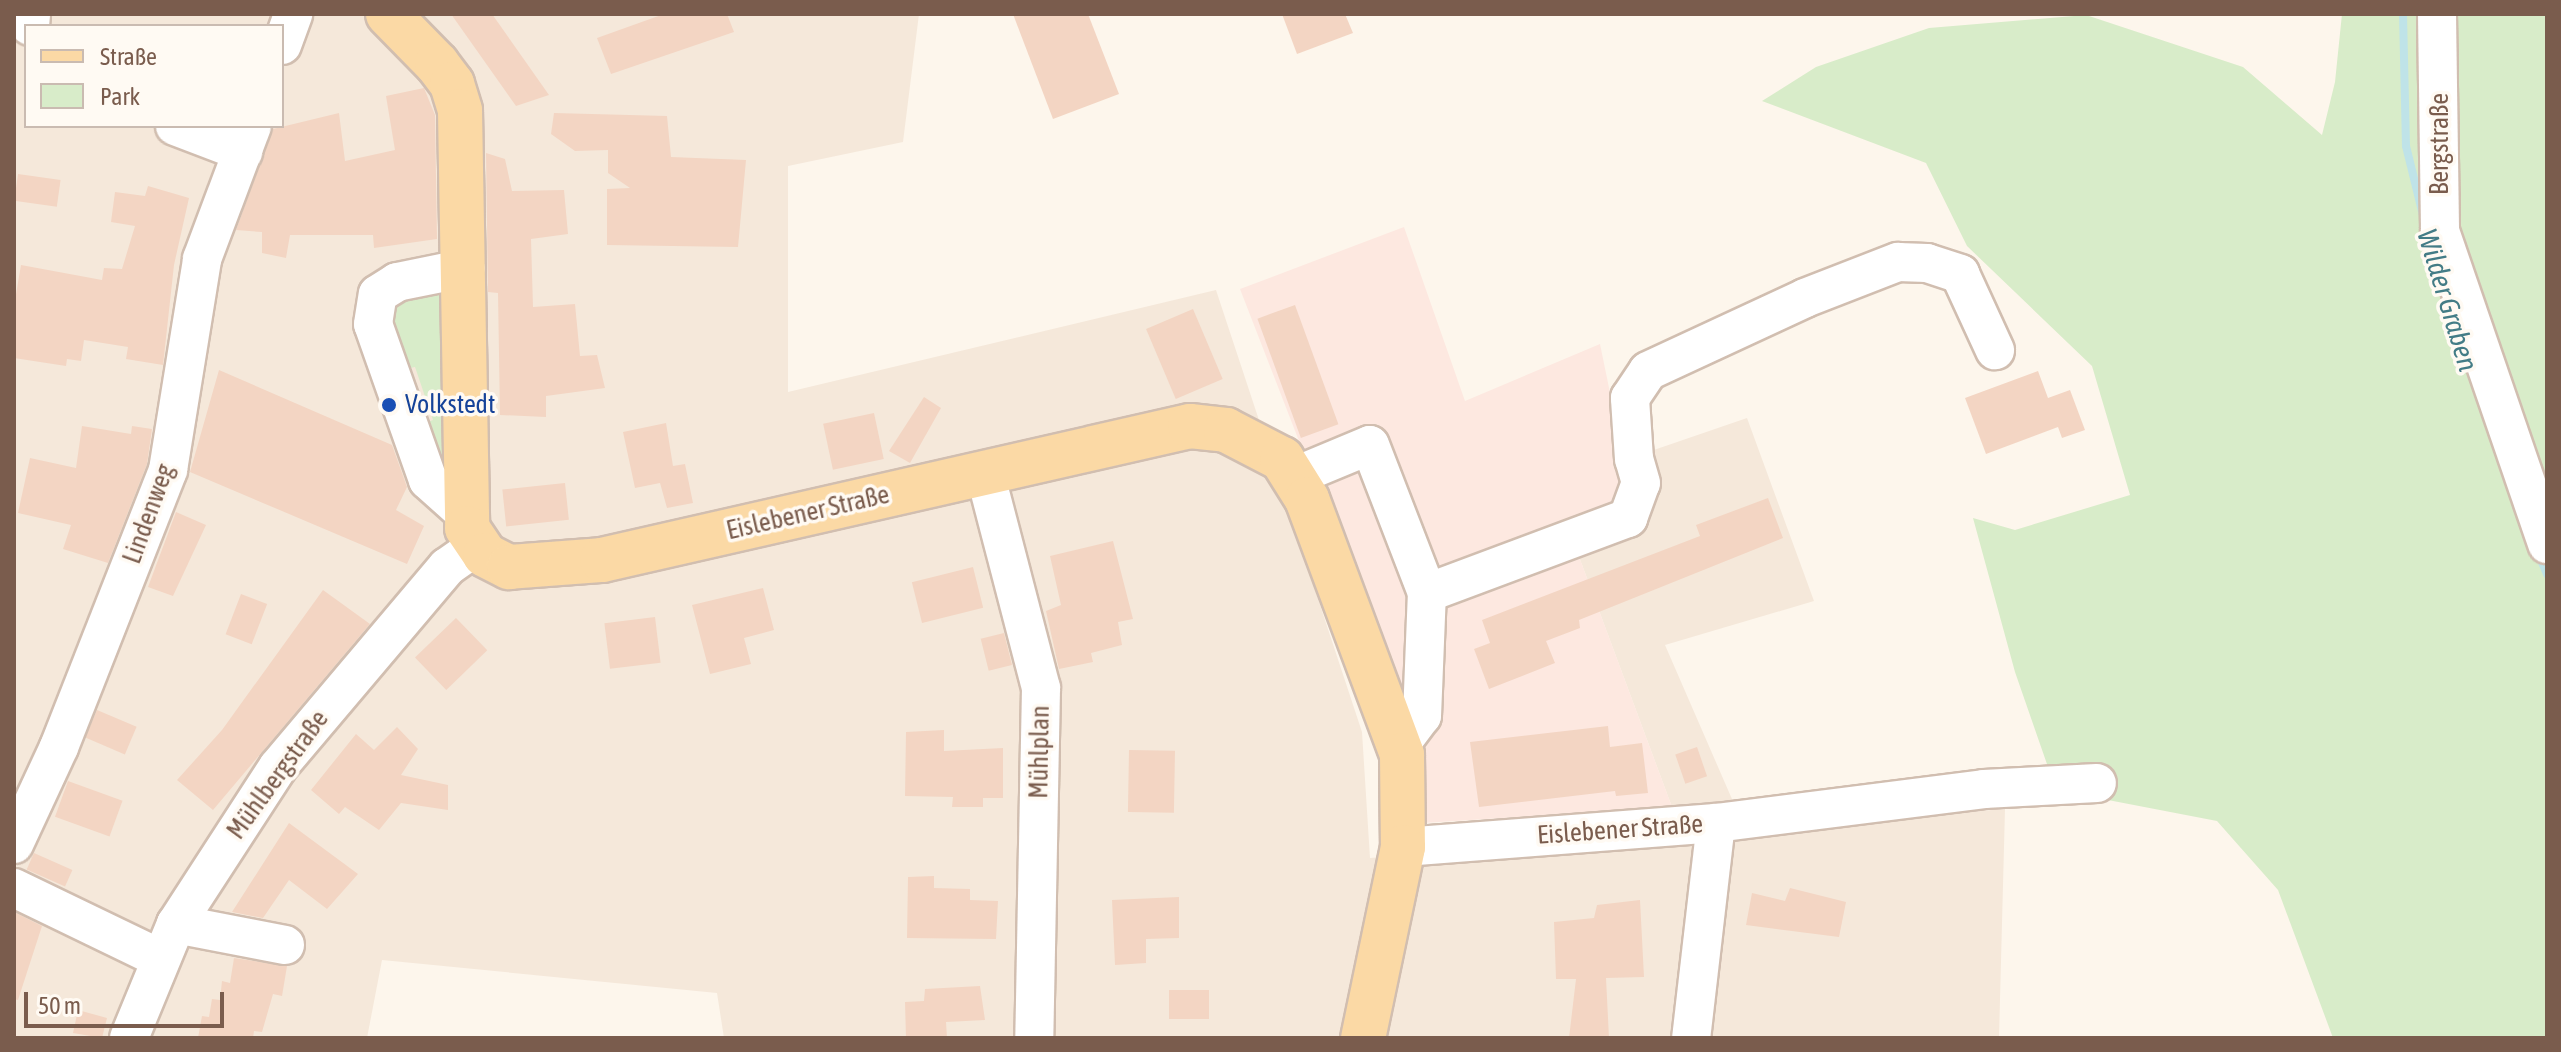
<!DOCTYPE html>
<meta charset="utf-8">
<style>
body{margin:0}
#map{position:relative;width:2561px;height:1052px;overflow:hidden;background:#fdf6ec;font-family:"Asap Condensed",sans-serif}
div>[style]{position:absolute}
.residential>*{inset:0;background:#f5e8da}
.commercial>*{inset:0;background:#fde8e0}
.green>*{inset:0;background:#d8ecc9}
.stream>*{height:8px;margin:-4px;padding:0 4px;transform-origin:4px;border-radius:4px;background:#bfe3e8}
.building>*{inset:0;background:#f3d5c3;transform-origin:0 0}
.roads{filter:drop-shadow(2px 0 #d1beb0) drop-shadow(-2px 0 #d1beb0) drop-shadow(0 2px #d1beb0) drop-shadow(0 -2px #d1beb0)}
.minor>*{height:38px;margin:-19px;padding:0 19px;transform-origin:19px;border-radius:19px;background:#fff}
.major>*{height:44px;margin:-22px;padding:0 22px;transform-origin:22px;border-radius:22px;background:#fbd9a5}
.dots>*{width:22px;height:22px;translate:-50% -50%;box-sizing:border-box;border:4px solid #fffaf3;border-radius:50%}
span{translate:-50% -50%;white-space:nowrap;text-align:center;line-height:1.15;-webkit-text-stroke:7px #fffaf3;paint-order:stroke}
.street-label{font-size:26px;color:#7a5c4d}
.transit-label{font-size:26px;color:#164399}
.left{translate:0 -50%;text-align:left}
.water-label{font-size:28px;color:#437c86;font-style:italic}
.frame{position:absolute;inset:0;border:16px solid #7a5c4d;pointer-events:none}
.legend{position:absolute;left:24px;top:24px;width:260px;height:104px;box-sizing:border-box;background:#fffaf3;border:2px solid #cabbb1;margin:0;padding:10px 14px;list-style:none;font-size:24px;color:#7a5c4d}
.legend li{display:flex;align-items:center;gap:16px;height:40px}
.legend b{width:40px;border:2px solid #cabbb1}
.scale{position:absolute;left:24px;top:992px;width:200px;height:36px;box-sizing:border-box;border:4px solid #7a5c4d;border-top:0;padding-left:10px;font-size:24px;line-height:28px;white-space:nowrap;color:#7a5c4d;-webkit-text-stroke:6px #fffaf3;paint-order:stroke}
</style>
<div id="map">
<div class="residential">
<div style="clip-path:polygon(evenodd,14px 14px,919px 14px,903px 142px,788px 166px,788px 392px,1216px 290px,1362px 732px,1370px 858px,1682px 834px,1578px 554px,1643px 526px,1658px 494px,1648px 452px,1747px 418px,1814px 601px,1665px 645px,1745px 829px,2005px 809px,1999px 1038px,724px 1038px,717px 993px,382px 960px,367px 1038px,14px 1038px,14px 14px,26px 26px,282px 26px,282px 126px,26px 126px,26px 26px)"></div>
</div>
<div class="commercial">
<div style="clip-path:polygon(1404px 227px,1465px 401px,1600px 344px,1629px 485px,1578px 554px,1672px 807px,1423px 823px,1420px 753px,1240px 289px)"></div>
</div>
<div class="green">
<div style="clip-path:polygon(2342px 14px,2547px 14px,2547px 1038px,2333px 1038px,2278px 890px,2217px 821px,2056px 790px,2015px 672px,1973px 518px,2015px 530px,2130px 495px,2092px 366px,1967px 246px,1926px 163px,1762px 101px,1816px 67px,1929px 28px,2086px 15px,2243px 67px,2322px 135px,2335px 82px)"></div>
<div style="clip-path:polygon(438px 291px,452px 304px,448px 483px,419px 425px,433px 420px,415px 367px,400px 370px,389px 313px,402px 294px)"></div>
</div>
<div class="stream">
<div style="left:2403px;top:14px;width:132px;rotate:88.7deg"></div>
<div style="left:2406px;top:146px;width:71px;rotate:76.2deg"></div>
<div style="left:2538px;top:553px;width:23px;rotate:67deg"></div>
</div>
<div class="building">
<div style="clip-path:polygon(451px 14px,492px 14px,549px 95px,516px 106px)"></div>
<div style="clip-path:polygon(664px 14px,727px 14px,734px 32px,611px 74px,597px 38px)"></div>
<div style="clip-path:polygon(1013px 14px,1088px 14px,1119px 94px,1053px 119px)"></div>
<div style="clip-path:polygon(1282px 14px,1345px 14px,1353px 33px,1297px 54px)"></div>
<div style="clip-path:polygon(424px 88px,435px 115px,437px 239px,374px 248px,373px 235px,290px 235px,286px 258px,262px 253px,262px 232px,236px 230px,273px 129px,339px 113px,345px 161px,395px 150px,386px 96px)"></div>
<div style="clip-path:polygon(554px 113px,667px 116px,671px 157px,746px 160px,738px 247px,607px 245px,607px 189px,630px 188px,608px 173px,608px 150px,575px 151px,551px 134px)"></div>
<div style="clip-path:polygon(486px 153px,505px 159px,512px 191px,564px 190px,568px 234px,531px 239px,533px 307px,575px 304px,580px 356px,597px 355px,605px 388px,546px 396px,546px 417px,500px 415px,498px 293px,488px 292px)"></div>
<div style="left:18px;top:174px;width:43px;height:27px;rotate:8deg"></div>
<div style="clip-path:polygon(148px 186px,189px 198px,174px 265px,163px 365px,126px 359px,128px 347px,84px 340px,81px 361px,67px 359px,66px 366px,14px 358px,14px 306px,21px 265px,102px 280px,104px 268px,122px 269px,135px 226px,111px 222px,115px 192px,145px 196px)"></div>
<div style="left:1295px;top:305px;width:127px;height:40px;rotate:70deg"></div>
<div style="left:1193px;top:309px;width:76px;height:51px;rotate:67deg"></div>
<div style="clip-path:polygon(219px 370px,392px 445px,407px 487px,396px 510px,424px 526px,407px 564px,190px 472px)"></div>
<div style="clip-path:polygon(2038px 371px,2048px 398px,2070px 390px,2085px 430px,2062px 438px,2058px 427px,1986px 454px,1965px 398px)"></div>
<div style="clip-path:polygon(924px 397px,941px 408px,910px 463px,889px 451px)"></div>
<div style="left:874px;top:413px;width:47px;height:52px;rotate:78deg"></div>
<div style="clip-path:polygon(666px 423px,673px 466px,685px 464px,693px 503px,667px 508px,660px 483px,635px 488px,623px 432px)"></div>
<div style="clip-path:polygon(82px 426px,131px 434px,132px 426px,152px 429px,147px 464px,108px 563px,63px 549px,71px 525px,18px 513px,30px 458px,76px 468px)"></div>
<div style="left:565px;top:483px;width:37px;height:63px;rotate:84deg"></div>
<div style="clip-path:polygon(1768px 498px,1783px 538px,1579px 620px,1580px 628px,1546px 641px,1555px 663px,1489px 689px,1474px 649px,1490px 643px,1482px 620px,1700px 536px,1696px 525px)"></div>
<div style="clip-path:polygon(176px 512px,206px 525px,173px 596px,148px 587px)"></div>
<div style="clip-path:polygon(1113px 541px,1133px 619px,1118px 622px,1122px 645px,1091px 653px,1093px 662px,1059px 669px,1046px 611px,1061px 605px,1050px 556px)"></div>
<div style="left:973px;top:567px;width:42px;height:63px;rotate:76deg"></div>
<div style="clip-path:polygon(763px 588px,774px 630px,744px 638px,751px 664px,710px 674px,692px 605px)"></div>
<div style="clip-path:polygon(323px 590px,370px 624px,213px 810px,177px 780px,222px 730px)"></div>
<div style="left:241px;top:594px;width:28px;height:43px;rotate:21deg"></div>
<div style="left:655px;top:617px;width:46px;height:51px;rotate:83deg"></div>
<div style="left:456px;top:618px;width:45px;height:57px;rotate:46deg"></div>
<div style="left:1004px;top:633px;width:33px;height:24px;rotate:76deg"></div>
<div style="left:97px;top:710px;width:43px;height:30px;rotate:23deg"></div>
<div style="clip-path:polygon(1608px 726px,1610px 747px,1642px 743px,1648px 793px,1616px 796px,1615px 791px,1479px 807px,1470px 742px)"></div>
<div style="clip-path:polygon(397px 727px,418px 749px,401px 775px,448px 785px,448px 810px,401px 803px,379px 830px,345px 807px,339px 814px,311px 790px,356px 734px,374px 750px)"></div>
<div style="clip-path:polygon(944px 730px,944px 751px,1003px 748px,1003px 798px,983px 798px,983px 807px,952px 807px,953px 797px,905px 796px,906px 732px)"></div>
<div style="left:1697px;top:747px;width:31px;height:23px;rotate:71deg"></div>
<div style="left:1129px;top:750px;width:46px;height:62px;rotate:1deg"></div>
<div style="left:68px;top:781px;width:58px;height:38px;rotate:20deg"></div>
<div style="clip-path:polygon(289px 823px,358px 874px,327px 909px,289px 880px,263px 918px,232px 912px)"></div>
<div style="left:34px;top:853px;width:42px;height:18px;rotate:24deg"></div>
<div style="clip-path:polygon(934px 876px,934px 888px,970px 889px,970px 900px,998px 901px,996px 939px,907px 938px,908px 877px)"></div>
<div style="clip-path:polygon(1790px 888px,1846px 902px,1839px 937px,1746px 925px,1752px 893px,1785px 901px)"></div>
<div style="clip-path:polygon(1179px 897px,1179px 938px,1146px 939px,1146px 963px,1115px 965px,1112px 900px)"></div>
<div style="clip-path:polygon(1640px 900px,1644px 977px,1606px 978px,1609px 1038px,1569px 1038px,1576px 979px,1556px 979px,1554px 922px,1594px 918px,1597px 905px)"></div>
<div style="clip-path:polygon(14px 912px,42px 926px,18px 1000px,14px 999px)"></div>
<div style="clip-path:polygon(234px 958px,287px 966px,282px 996px,273px 994px,262px 1032px,254px 1031px,253px 1038px,198px 1038px,202px 1016px,209px 1017px,212px 999px,220px 1000px,222px 981px,230px 983px)"></div>
<div style="clip-path:polygon(980px 986px,985px 1020px,946px 1022px,947px 1038px,906px 1038px,905px 1002px,924px 1001px,925px 989px)"></div>
<div style="left:1169px;top:990px;width:40px;height:29px"></div>
<div style="clip-path:polygon(78px 1010px,107px 1018px,102px 1038px,73px 1033px)"></div>
</div>
<div class="roads">
<div class="minor">
<div style="left:2437px;top:14px;width:217px;rotate:89.2deg"></div>
<div style="left:2440px;top:231px;width:331px;rotate:71.1deg"></div>
<div style="left:30px;top:26px;width:12px;rotate:-85deg"></div>
<div style="left:282px;top:45px;width:33px;rotate:-70deg"></div>
<div style="left:175px;top:126px;width:73px;rotate:20.9deg"></div>
<div style="left:985px;top:473px;width:222px;rotate:75.4deg"></div>
<div style="left:1041px;top:688px;width:350px;rotate:91.1deg"></div>
<div style="left:1293px;top:477px;width:83px;rotate:-22.6deg"></div>
<div style="left:1370px;top:445px;width:159px;rotate:68.9deg"></div>
<div style="left:1427px;top:593px;width:215px;rotate:-20.5deg"></div>
<div style="left:1628px;top:518px;width:37px;rotate:-70deg"></div>
<div style="left:1641px;top:483px;width:25px;rotate:-106deg"></div>
<div style="left:1634px;top:459px;width:61px;rotate:-93.8deg"></div>
<div style="left:1630px;top:398px;width:32px;rotate:-56deg"></div>
<div style="left:1648px;top:371px;width:173px;rotate:-24.9deg"></div>
<div style="left:1805px;top:298px;width:100px;rotate:-21.2deg"></div>
<div style="left:1898px;top:262px;width:29px;rotate:2deg"></div>
<div style="left:1927px;top:263px;width:35px;rotate:18deg"></div>
<div style="left:1960px;top:274px;width:84px;rotate:65.3deg"></div>
<div style="left:466px;top:514px;width:51px;rotate:-138.2deg"></div>
<div style="left:428px;top:480px;width:165px;rotate:-109.4deg"></div>
<div style="left:373px;top:324px;width:30px;rotate:-81deg"></div>
<div style="left:378px;top:294px;width:22px;rotate:-32deg"></div>
<div style="left:397px;top:282px;width:70px;rotate:-11.5deg"></div>
<div style="left:1399px;top:746px;width:38px;rotate:-53deg"></div>
<div style="left:1422px;top:716px;width:123px;rotate:-87.7deg"></div>
<div style="left:1716px;top:823px;width:270px;rotate:-7.2deg"></div>
<div style="left:1984px;top:789px;width:113px;rotate:-3deg"></div>
<div style="left:14px;top:844px;width:107px;rotate:-65.1deg"></div>
<div style="left:59px;top:747px;width:298px;rotate:-68.5deg"></div>
<div style="left:168px;top:470px;width:214px;rotate:-80.8deg"></div>
<div style="left:202px;top:259px;width:142px;rotate:-69.4deg"></div>
<div style="left:1403px;top:847px;width:314px;rotate:-4.4deg"></div>
<div style="left:1716px;top:823px;width:216px;rotate:96.6deg"></div>
<div style="left:14px;top:888px;width:163px;rotate:25.8deg"></div>
<div style="left:176px;top:924px;width:111px;rotate:10.9deg"></div>
<div style="left:129px;top:1038px;width:123px;rotate:-67.6deg"></div>
<div style="left:176px;top:924px;width:187px;rotate:-57deg"></div>
<div style="left:278px;top:767px;width:262px;rotate:-49.8deg"></div>
<div style="left:447px;top:567px;width:37px;rotate:-35deg"></div>
</div>
<div class="major">
<div style="left:388px;top:14px;width:70px;rotate:45.6deg"></div>
<div style="left:437px;top:64px;width:25px;rotate:53deg"></div>
<div style="left:452px;top:84px;width:28px;rotate:73deg"></div>
<div style="left:460px;top:111px;width:417px;rotate:89deg"></div>
<div style="left:467px;top:528px;width:32px;rotate:56deg"></div>
<div style="left:485px;top:555px;width:27px;rotate:27deg"></div>
<div style="left:509px;top:567px;width:93px;rotate:-4.3deg"></div>
<div style="left:602px;top:560px;width:603px;rotate:-12.84deg"></div>
<div style="left:1190px;top:426px;width:36px;rotate:6deg"></div>
<div style="left:1226px;top:430px;width:63px;rotate:27.4deg"></div>
<div style="left:1282px;top:459px;width:47px;rotate:58deg"></div>
<div style="left:1307px;top:499px;width:273px;rotate:69.6deg"></div>
<div style="left:1402px;top:755px;width:92px;rotate:89.4deg"></div>
<div style="left:1403px;top:847px;width:195px;rotate:101.8deg"></div>
</div>
</div>
<div class="dots">
<div style="left:389px;top:405px;background:#1a4fb4"></div>
</div>
<div class="street-label">
<span style="left:2440px;top:144px;rotate:-90deg">Bergstraße</span>
<span style="left:808px;top:513px;rotate:-13deg">Eislebener Straße</span>
<span style="left:149px;top:514px;rotate:-70deg">Lindenweg</span>
<span style="left:1040px;top:752px;rotate:-89deg">Mühlplan</span>
<span style="left:278px;top:775px;rotate:-54deg">Mühlbergstraße</span>
<span style="left:1620px;top:830px;rotate:-4deg">Eislebener Straße</span>
</div>
<div class="transit-label">
<span class="left" style="left:405px;top:405px">Volkstedt</span>
</div>
<div class="water-label">
<span style="left:2448px;top:300px;rotate:73deg">Wilder Graben</span>
</div>
<div class="frame"></div>
<ul class="legend">
<li><b style="height:10px;background:#fbd9a5"></b>Straße</li>
<li><b style="height:22px;background:#d8ecc9"></b>Park</li>
</ul>
<div class="scale">50 m</div>
</div>
